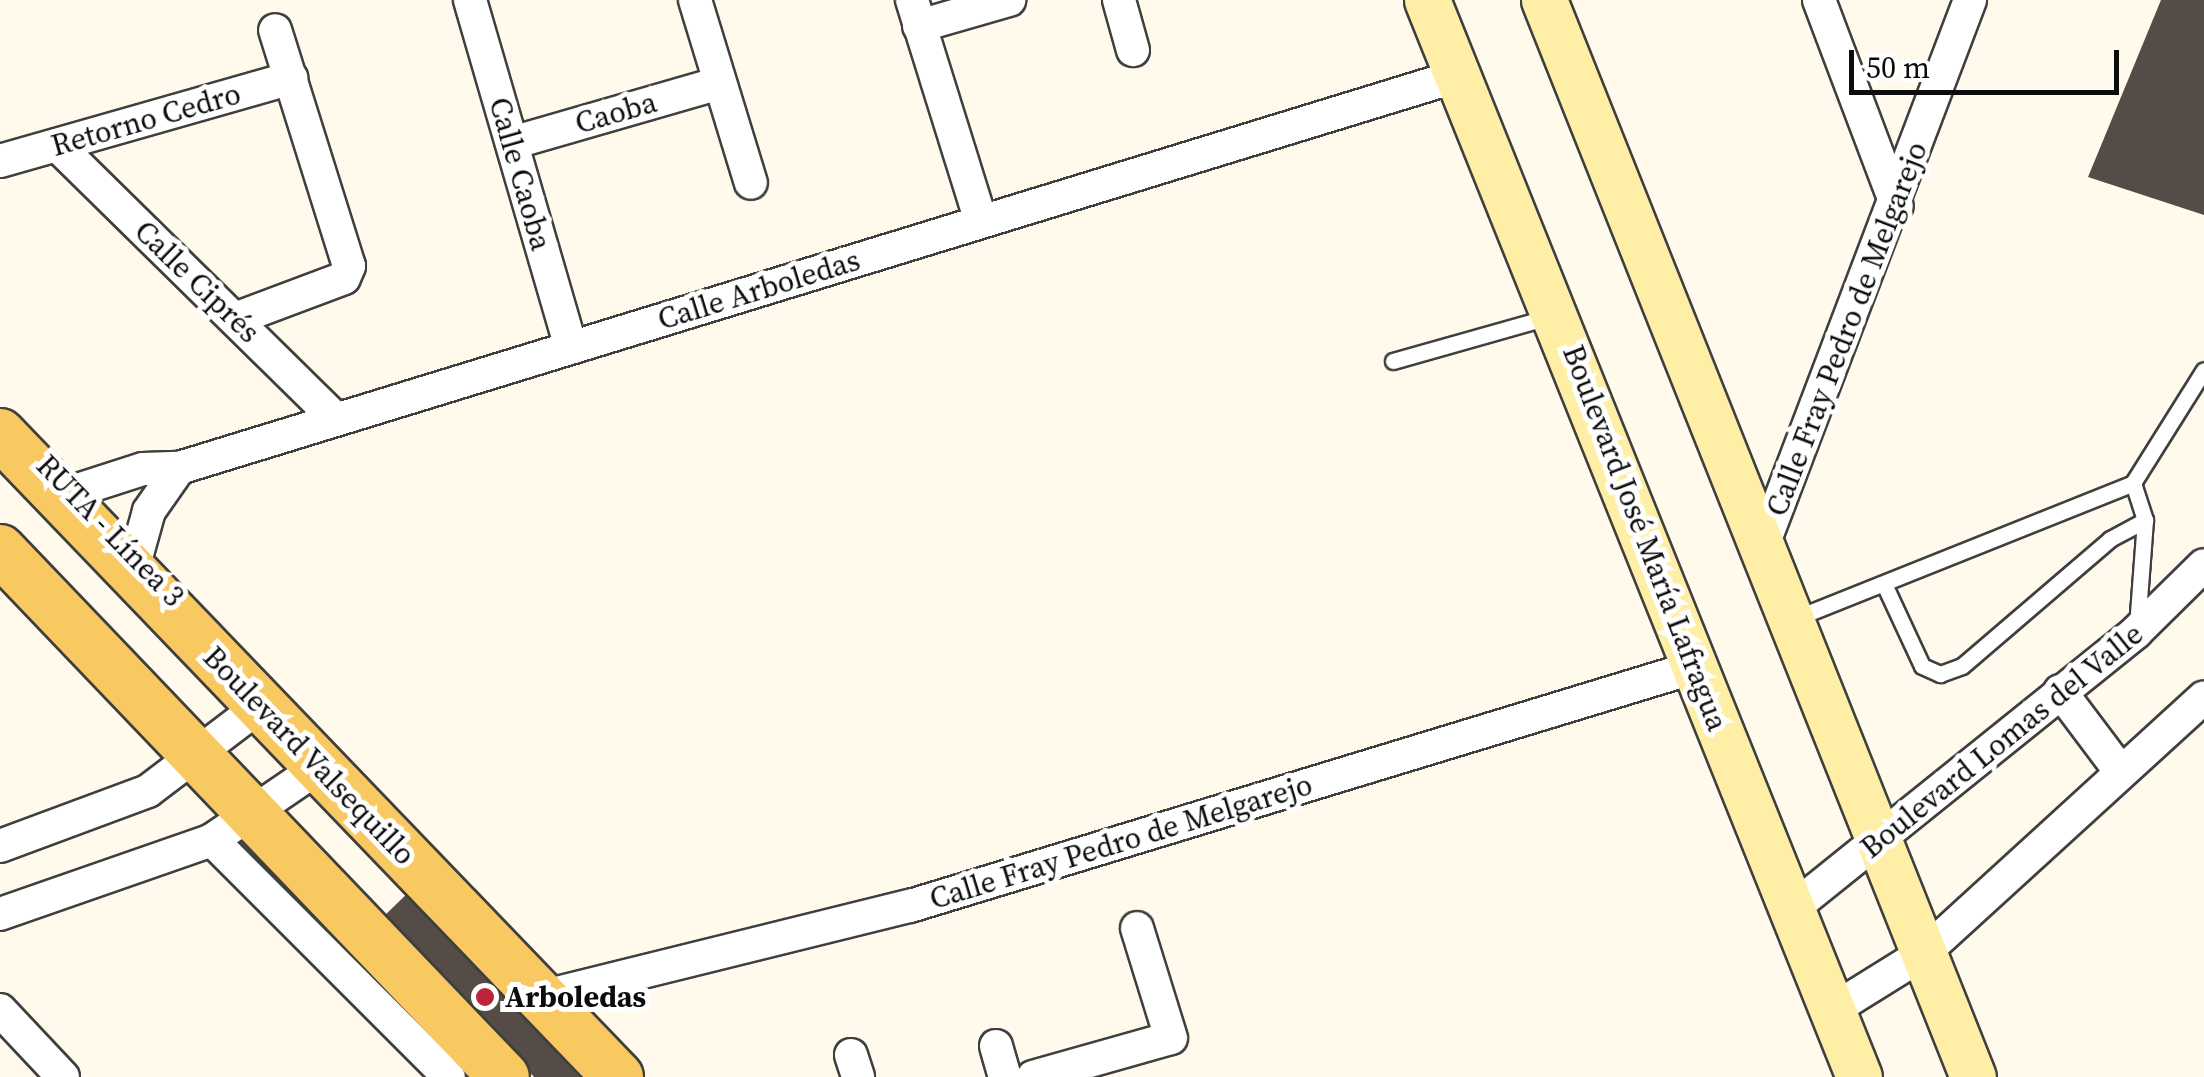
<!DOCTYPE html>
<meta charset="utf-8">
<style>
body{margin:0}
#map{position:relative;width:2204px;height:1077px;overflow:hidden;background:#fffaeb;font-family:"Source Serif 4",serif}
div>[style]{position:absolute}
.building>*{inset:0;background:#554c48}
.roads{filter:drop-shadow(2px 0 #3f3f3f) drop-shadow(-2px 0 #3f3f3f) drop-shadow(0 2px #3f3f3f) drop-shadow(0 -2px #3f3f3f)}
.lane>*{height:15px;margin:-7.5px;padding:0 7.5px;transform-origin:7.5px;border-radius:7.5px;background:#fff}
.street>*{height:32px;margin:-16px;padding:0 16px;transform-origin:16px;border-radius:16px;background:#fff}
.secondary>*{height:45px;margin:-22.5px;padding:0 22.5px;transform-origin:22.5px;border-radius:22.5px;background:#ffefa6}
.primary>*{height:50px;margin:-25px;padding:0 25px;transform-origin:25px;border-radius:25px;background:#f8c961}
.dots>*{width:28px;height:28px;translate:-50% -50%;box-sizing:border-box;border:5px solid #fff;border-radius:50%}
span{translate:-50% -50%;white-space:nowrap;text-align:center;line-height:1.15;-webkit-text-stroke:10px #fff;paint-order:stroke}
.street-label{font-size:30px;color:#0c0c0c}
.poi-label{font-size:30px;color:#0c0c0c;font-weight:700}
.left{translate:0 -50%;text-align:left}
.scale{position:absolute;left:1849px;top:50px;width:270px;height:45px;box-sizing:border-box;border:5px solid #0c0c0c;border-top:0;padding-left:12px;font-size:30px;line-height:35px;white-space:nowrap;color:#0c0c0c;-webkit-text-stroke:8px #fff;paint-order:stroke}
</style>
<div id="map">
<div class="building">
<div style="clip-path:polygon(2161px 0,2204px 0,2204px 215px,2088px 177px)"></div>
<div style="clip-path:polygon(411px 890px,588px 1077px,534px 1077px,383px 917px)"></div>
</div>
<div class="roads">
<div class="lane">
<div style="left:1393px;top:361px;width:161px;rotate:-15.8deg"></div>
<div style="left:2133px;top:483px;width:39px;rotate:72deg"></div>
<div style="left:2145px;top:520px;width:106px;rotate:94.3deg"></div>
<div style="left:1884px;top:584px;width:90px;rotate:65.1deg"></div>
<div style="left:1922px;top:666px;width:20px;rotate:24deg"></div>
<div style="left:1940px;top:674px;width:23px;rotate:-20deg"></div>
<div style="left:1962px;top:666px;width:195px;rotate:-40.6deg"></div>
<div style="left:2110px;top:539px;width:40px;rotate:-28deg"></div>
<div style="left:1796px;top:618px;width:363px;rotate:-21.8deg"></div>
<div style="left:2133px;top:483px;width:133px;rotate:-57.9deg"></div>
</div>
<div class="street">
<div style="left:470px;top:0;width:361px;rotate:73.8deg"></div>
<div style="left:695px;top:0;width:191px;rotate:73deg"></div>
<div style="left:912px;top:0;width:232px;rotate:72.7deg"></div>
<div style="left:1119px;top:0;width:52px;rotate:74.4deg"></div>
<div style="left:1819px;top:0;width:220px;rotate:69.3deg"></div>
<div style="left:919px;top:26px;width:94px;rotate:-16.1deg"></div>
<div style="left:512px;top:143px;width:216px;rotate:-16.1deg"></div>
<div style="left:57px;top:145px;width:391px;rotate:44.5deg"></div>
<div style="left:0;top:161px;width:303px;rotate:-15.9deg"></div>
<div style="left:235px;top:319px;width:116px;rotate:-20.6deg"></div>
<div style="left:344px;top:278px;width:13px;rotate:-67deg"></div>
<div style="left:349px;top:266px;width:247px;rotate:-107.4deg"></div>
<div style="left:59px;top:496px;width:88px;rotate:-17.8deg"></div>
<div style="left:143px;top:469px;width:36px;rotate:-2deg"></div>
<div style="left:179px;top:468px;width:1337px;rotate:-17.05deg"></div>
<div style="left:1763px;top:545px;width:583px;rotate:-69.2deg"></div>
<div style="left:132px;top:572px;width:63px;rotate:-74.4deg"></div>
<div style="left:149px;top:511px;width:52px;rotate:-55.1deg"></div>
<div style="left:2060px;top:691px;width:100px;rotate:53.1deg"></div>
<div style="left:212px;top:840px;width:335px;rotate:45deg"></div>
<div style="left:0;top:846px;width:158px;rotate:-20.4deg"></div>
<div style="left:148px;top:791px;width:141px;rotate:-37.2deg"></div>
<div style="left:1792px;top:909px;width:442px;rotate:-38.8deg"></div>
<div style="left:2136px;top:632px;width:95px;rotate:-44.6deg"></div>
<div style="left:0;top:914px;width:225px;rotate:-19.2deg"></div>
<div style="left:212px;top:840px;width:130px;rotate:-34.3deg"></div>
<div style="left:541px;top:997px;width:380px;rotate:-13.9deg"></div>
<div style="left:910px;top:906px;width:821px;rotate:-16.93deg"></div>
<div style="left:0;top:1010px;width:92px;rotate:46.8deg"></div>
<div style="left:1831px;top:1011px;width:110px;rotate:-31.9deg"></div>
<div style="left:1924px;top:953px;width:379px;rotate:-42.4deg"></div>
<div style="left:996px;top:1046px;width:32px;rotate:74deg"></div>
<div style="left:851px;top:1055px;width:23px;rotate:72deg"></div>
<div style="left:1033px;top:1077px;width:143px;rotate:-15.8deg"></div>
<div style="left:1171px;top:1038px;width:115px;rotate:-107.2deg"></div>
</div>
<div class="secondary">
<div style="left:1427px;top:0;width:1160px;rotate:68.14deg"></div>
<div style="left:1544px;top:0;width:1159px;rotate:68.28deg"></div>
</div>
<div class="primary">
<div style="left:0;top:434px;width:892px;rotate:46.14deg"></div>
<div style="left:0;top:550px;width:729px;rotate:46.28deg"></div>
</div>
</div>
<div class="dots">
<div style="left:485px;top:997px;background:#bb2537"></div>
</div>
<div class="street-label">
<span style="left:616px;top:113px;rotate:-16deg">Caoba</span>
<span style="left:146px;top:120px;rotate:-16deg">Retorno Cedro</span>
<span style="left:520px;top:174px;rotate:74deg">Calle Caoba</span>
<span style="left:197px;top:282px;rotate:44deg">Calle Ciprés</span>
<span style="left:759px;top:290px;rotate:-17deg">Calle Arboledas</span>
<span style="left:1847px;top:329px;rotate:-69deg">Calle Fray Pedro de Melgarejo</span>
<span style="left:110px;top:531px;rotate:46deg">RUTA - Línea 3</span>
<span style="left:1645px;top:538px;rotate:69deg">Boulevard José María Lafragua</span>
<span style="left:2002px;top:741px;rotate:-39deg">Boulevard Lomas del Valle</span>
<span style="left:309px;top:756px;rotate:46deg">Boulevard Valsequillo</span>
<span style="left:1121px;top:842px;rotate:-17deg">Calle Fray Pedro de Melgarejo</span>
</div>
<div class="poi-label">
<span class="left" style="left:505px;top:997px">Arboledas</span>
</div>
<div class="scale">50 m</div>
</div>
